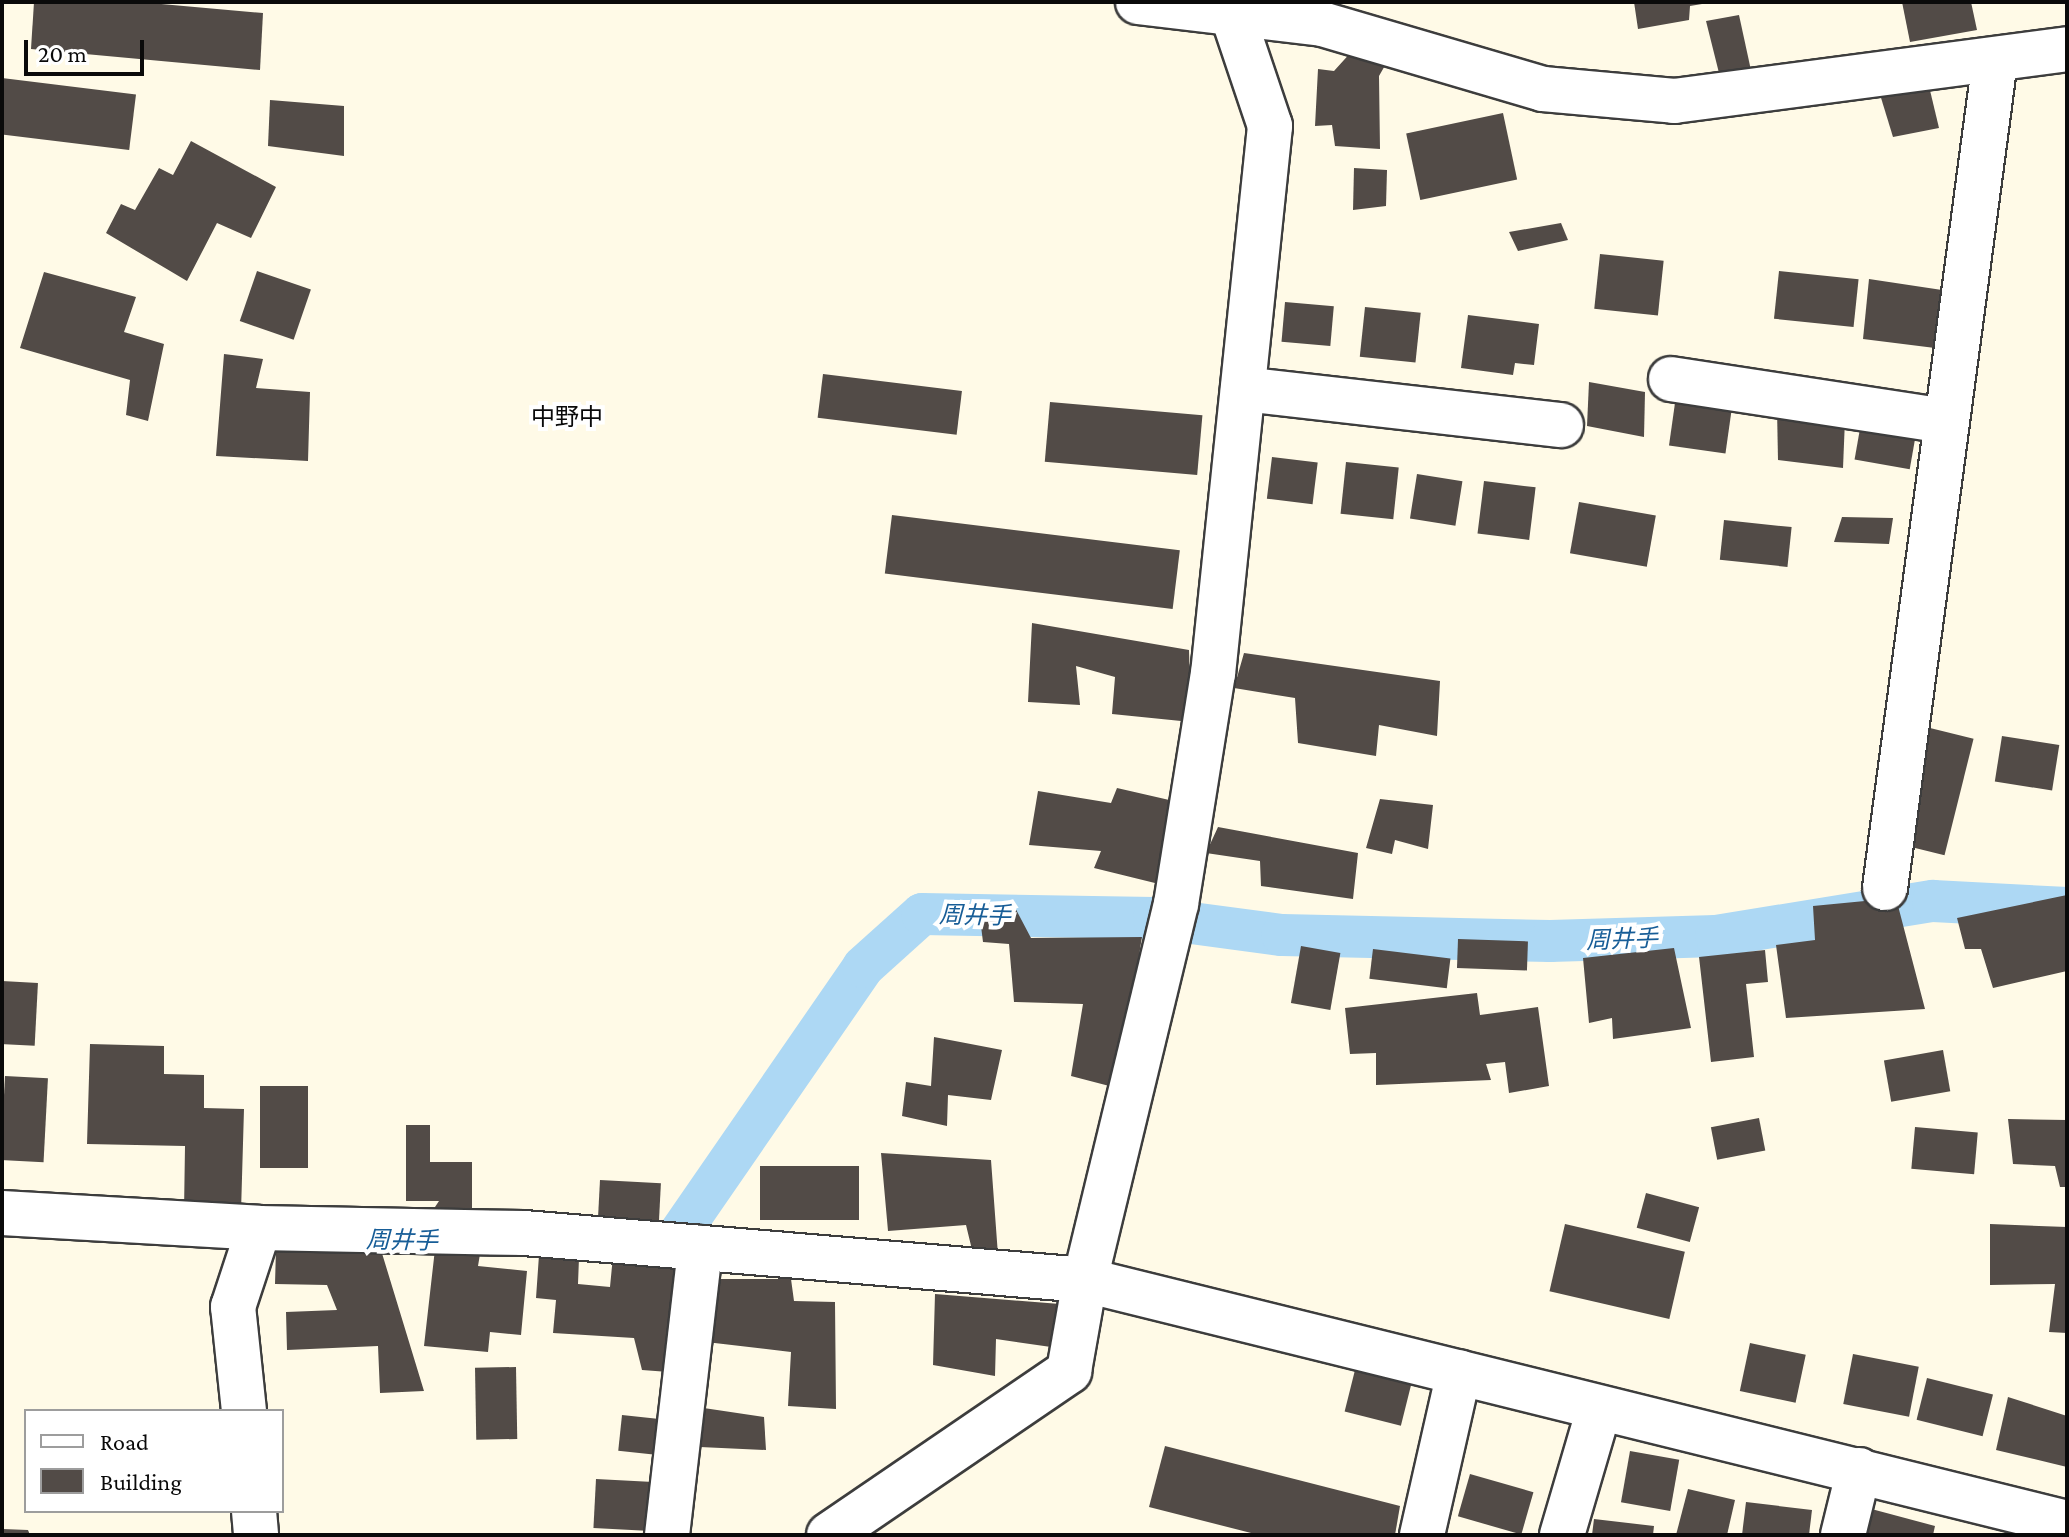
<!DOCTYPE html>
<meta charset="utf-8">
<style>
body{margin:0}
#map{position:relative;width:2069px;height:1537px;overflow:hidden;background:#fffae7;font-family:"Crimson Pro","Noto Sans JP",serif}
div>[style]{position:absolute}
.canal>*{height:42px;margin:-21px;padding:0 21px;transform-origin:21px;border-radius:21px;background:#add8f4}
.building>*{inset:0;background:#524b47;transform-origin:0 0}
.roads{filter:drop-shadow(2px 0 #3d3d3d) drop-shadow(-2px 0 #3d3d3d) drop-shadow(0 2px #3d3d3d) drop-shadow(0 -2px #3d3d3d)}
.street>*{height:44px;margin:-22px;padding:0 22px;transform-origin:22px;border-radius:22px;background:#fff}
span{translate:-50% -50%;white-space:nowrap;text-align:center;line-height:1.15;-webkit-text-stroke:8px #fff;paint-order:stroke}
.neighbourhood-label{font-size:24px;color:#0a0a0a}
.water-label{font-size:24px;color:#175d97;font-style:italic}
.frame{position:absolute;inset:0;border:4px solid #0a0a0a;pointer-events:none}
.legend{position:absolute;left:24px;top:1409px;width:260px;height:104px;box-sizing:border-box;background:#fff;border:2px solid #9d9d9d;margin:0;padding:10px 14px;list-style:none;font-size:24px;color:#0a0a0a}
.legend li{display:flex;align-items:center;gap:16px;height:40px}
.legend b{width:40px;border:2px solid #9d9d9d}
.scale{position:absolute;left:24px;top:40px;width:120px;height:36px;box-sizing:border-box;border:4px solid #0a0a0a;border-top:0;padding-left:10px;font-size:24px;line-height:28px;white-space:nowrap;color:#0a0a0a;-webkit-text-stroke:6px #fff;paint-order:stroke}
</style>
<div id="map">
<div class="canal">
<div style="left:643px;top:1251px;width:23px;rotate:5deg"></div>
<div style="left:666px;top:1253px;width:347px;rotate:-55.4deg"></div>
<div style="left:863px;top:967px;width:79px;rotate:-41.9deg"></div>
<div style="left:922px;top:914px;width:232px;rotate:1deg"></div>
<div style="left:1154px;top:918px;width:129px;rotate:7.6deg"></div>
<div style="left:1282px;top:935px;width:268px;rotate:1.3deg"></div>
<div style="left:1550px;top:941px;width:166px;rotate:-1.7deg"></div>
<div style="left:1716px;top:936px;width:220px;rotate:-9.2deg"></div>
<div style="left:1933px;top:901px;width:134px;rotate:3deg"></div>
</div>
<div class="building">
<div style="clip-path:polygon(34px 2px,139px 2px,263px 13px,260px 70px,31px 49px)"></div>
<div style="clip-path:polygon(1634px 2px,1702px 2px,1702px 4px,1690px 6px,1689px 20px,1638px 29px)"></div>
<div style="clip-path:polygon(1902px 2px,1971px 2px,1977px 30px,1910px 42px)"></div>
<div style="clip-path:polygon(1739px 15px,1752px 75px,1720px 77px,1706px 21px)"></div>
<div style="clip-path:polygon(1353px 50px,1387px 62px,1379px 76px,1380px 149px,1335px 146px,1332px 125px,1315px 126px,1318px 69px,1334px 71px)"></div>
<div style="left:2px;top:78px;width:135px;height:56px;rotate:7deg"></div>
<div style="clip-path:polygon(1928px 82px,1939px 128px,1893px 137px,1878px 88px)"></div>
<div style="clip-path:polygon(270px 100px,344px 106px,344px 156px,268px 146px)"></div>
<div style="left:1503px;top:113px;width:68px;height:99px;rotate:78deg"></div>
<div style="clip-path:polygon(191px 141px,276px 187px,251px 238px,217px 223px,187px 281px,106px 233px,121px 204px,135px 210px,159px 168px,173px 175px)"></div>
<div style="clip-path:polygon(1354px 168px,1387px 170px,1386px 206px,1353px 210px)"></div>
<div style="clip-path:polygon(1561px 223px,1568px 240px,1518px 251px,1509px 232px)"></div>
<div style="left:1600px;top:254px;width:64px;height:55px;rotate:6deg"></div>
<div style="left:257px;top:271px;width:57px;height:53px;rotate:19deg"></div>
<div style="left:1779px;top:271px;width:80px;height:48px;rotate:6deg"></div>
<div style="clip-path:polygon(44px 272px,136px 297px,124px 332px,164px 344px,148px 421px,126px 415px,130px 380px,20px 348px)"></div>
<div style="clip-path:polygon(1869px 279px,1942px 290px,1943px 349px,1863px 339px)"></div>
<div style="left:1285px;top:302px;width:49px;height:40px;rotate:5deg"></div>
<div style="left:1365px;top:307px;width:56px;height:50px;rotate:6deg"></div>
<div style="clip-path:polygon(1468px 315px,1539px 324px,1534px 365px,1515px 363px,1513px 375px,1461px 368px)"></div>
<div style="clip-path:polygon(224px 354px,263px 359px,256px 388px,310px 392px,308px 461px,216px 456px)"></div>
<div style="left:823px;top:374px;width:140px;height:44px;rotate:7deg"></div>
<div style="clip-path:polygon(1589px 382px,1645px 392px,1644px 437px,1587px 426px)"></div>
<div style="left:1050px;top:402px;width:153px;height:60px;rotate:5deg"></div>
<div style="left:1675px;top:403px;width:57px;height:43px;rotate:8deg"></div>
<div style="clip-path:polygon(1777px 409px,1845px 419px,1843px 468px,1778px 460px)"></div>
<div style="left:1861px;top:423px;width:56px;height:37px;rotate:10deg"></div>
<div style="left:1272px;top:457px;width:46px;height:42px;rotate:7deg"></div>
<div style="left:1346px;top:462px;width:53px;height:52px;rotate:6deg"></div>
<div style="left:1417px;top:474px;width:46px;height:45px;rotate:9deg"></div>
<div style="left:1484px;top:481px;width:52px;height:53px;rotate:7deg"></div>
<div style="left:1579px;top:502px;width:78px;height:52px;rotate:10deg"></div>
<div style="left:892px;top:515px;width:290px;height:59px;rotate:7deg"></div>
<div style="clip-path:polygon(1842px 517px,1893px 518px,1889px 544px,1834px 542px)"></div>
<div style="left:1724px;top:520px;width:68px;height:40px;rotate:6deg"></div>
<div style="clip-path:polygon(1032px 623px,1189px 650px,1191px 722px,1112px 714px,1115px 677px,1076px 666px,1080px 705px,1028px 702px)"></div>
<div style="clip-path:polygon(1244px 653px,1440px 681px,1437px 736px,1379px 725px,1376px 756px,1298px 743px,1295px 698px,1234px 688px)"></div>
<div style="left:1926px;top:727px;width:49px;height:120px;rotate:14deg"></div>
<div style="left:2002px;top:736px;width:58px;height:46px;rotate:9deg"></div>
<div style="clip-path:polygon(1117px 788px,1178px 802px,1159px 884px,1094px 868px,1101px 851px,1029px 845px,1038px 791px,1111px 803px)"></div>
<div style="clip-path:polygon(1380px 799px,1433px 805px,1428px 849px,1395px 840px,1392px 854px,1366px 848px)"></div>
<div style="clip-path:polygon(1218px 827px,1358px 853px,1353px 899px,1261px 886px,1260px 861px,1206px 853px)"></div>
<div style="clip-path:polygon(2067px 895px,2067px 971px,1993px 988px,1981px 949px,1965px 949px,1957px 918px)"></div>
<div style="clip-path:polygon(1896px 898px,1925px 1009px,1786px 1018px,1776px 945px,1815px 940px,1813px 906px)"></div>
<div style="clip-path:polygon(1012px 902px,1031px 938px,1142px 937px,1117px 1088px,1071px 1076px,1083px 1004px,1014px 1002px,1009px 944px,983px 942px,979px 910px)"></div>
<div style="left:1458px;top:939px;width:70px;height:29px;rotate:2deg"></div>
<div style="left:1301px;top:946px;width:40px;height:58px;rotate:10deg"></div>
<div style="clip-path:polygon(1674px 948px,1691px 1028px,1613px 1039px,1612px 1018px,1589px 1023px,1583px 958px)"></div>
<div style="left:1373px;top:949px;width:78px;height:30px;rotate:7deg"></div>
<div style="clip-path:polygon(1765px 950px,1768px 982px,1746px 984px,1754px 1057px,1711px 1062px,1699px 957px)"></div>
<div style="left:2px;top:981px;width:36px;height:63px;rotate:3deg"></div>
<div style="clip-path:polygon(1477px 993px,1480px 1015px,1538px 1007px,1549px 1086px,1509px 1093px,1505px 1062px,1486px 1064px,1491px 1080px,1376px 1085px,1376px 1053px,1350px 1054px,1345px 1008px)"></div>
<div style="clip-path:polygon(934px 1037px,1002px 1050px,991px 1100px,948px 1095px,947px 1126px,902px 1116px,906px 1082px,931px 1086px)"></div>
<div style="clip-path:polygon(90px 1044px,164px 1046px,164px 1074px,204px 1075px,204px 1108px,244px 1109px,241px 1212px,184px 1211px,185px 1146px,87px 1144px)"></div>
<div style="left:1943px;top:1050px;width:42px;height:60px;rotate:80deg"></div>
<div style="left:5px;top:1076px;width:43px;height:84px;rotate:3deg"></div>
<div style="left:260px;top:1086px;width:48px;height:82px"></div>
<div style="left:1759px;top:1118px;width:33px;height:49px;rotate:79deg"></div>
<div style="clip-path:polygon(2008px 1119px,2067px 1120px,2067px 1187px,2060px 1187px,2055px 1166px,2013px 1164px)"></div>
<div style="clip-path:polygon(406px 1125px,430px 1125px,430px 1162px,472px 1162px,472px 1216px,429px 1216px,439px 1201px,406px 1201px)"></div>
<div style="left:1915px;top:1127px;width:63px;height:42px;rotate:5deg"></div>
<div style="clip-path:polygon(881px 1153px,991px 1160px,998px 1255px,974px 1258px,966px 1225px,888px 1231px)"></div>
<div style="left:760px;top:1166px;width:99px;height:54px"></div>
<div style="left:600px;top:1180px;width:61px;height:46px;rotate:3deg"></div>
<div style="left:1646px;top:1193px;width:55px;height:36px;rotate:15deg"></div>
<div style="left:1565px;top:1224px;width:123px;height:69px;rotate:13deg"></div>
<div style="clip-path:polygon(1990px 1224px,2067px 1227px,2067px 1333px,2049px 1332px,2055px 1284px,1990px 1285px)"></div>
<div style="clip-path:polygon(276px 1249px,381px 1250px,424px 1391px,380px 1393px,378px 1346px,287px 1350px,286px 1312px,337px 1310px,327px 1285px,275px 1284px)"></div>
<div style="clip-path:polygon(435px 1249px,480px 1254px,478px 1266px,527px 1271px,521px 1335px,490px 1332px,488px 1352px,424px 1346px)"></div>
<div style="clip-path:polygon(539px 1255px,579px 1258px,578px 1284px,610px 1287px,613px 1256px,690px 1263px,682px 1373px,642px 1370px,634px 1338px,553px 1333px,556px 1300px,536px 1298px)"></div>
<div style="clip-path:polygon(710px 1279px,791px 1279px,794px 1301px,835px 1302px,836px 1409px,788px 1406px,791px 1352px,706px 1342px)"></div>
<div style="clip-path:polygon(935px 1294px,1060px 1304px,1058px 1348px,996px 1339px,995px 1376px,933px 1365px)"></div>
<div style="left:1750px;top:1343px;width:57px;height:49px;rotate:12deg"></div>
<div style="left:1853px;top:1354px;width:67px;height:51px;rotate:11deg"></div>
<div style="left:1356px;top:1366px;width:58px;height:47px;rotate:14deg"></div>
<div style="left:516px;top:1367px;width:72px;height:41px;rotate:89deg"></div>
<div style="left:1927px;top:1378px;width:68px;height:43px;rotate:14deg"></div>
<div style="clip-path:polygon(2008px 1397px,2067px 1416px,2067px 1467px,1996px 1450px)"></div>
<div style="clip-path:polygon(697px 1407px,764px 1417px,766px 1450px,700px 1447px)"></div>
<div style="left:622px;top:1415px;width:47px;height:36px;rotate:6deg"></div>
<div style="clip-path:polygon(1165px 1446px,1400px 1506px,1395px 1535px,1259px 1535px,1149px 1507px)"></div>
<div style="left:1630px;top:1451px;width:50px;height:52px;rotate:10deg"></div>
<div style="left:1470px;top:1474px;width:66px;height:44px;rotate:16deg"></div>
<div style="left:596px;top:1479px;width:62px;height:49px;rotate:3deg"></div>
<div style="clip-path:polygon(1688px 1489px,1735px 1500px,1727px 1535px,1676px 1535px)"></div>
<div style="clip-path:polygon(1746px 1502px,1812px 1510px,1809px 1535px,1742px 1535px)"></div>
<div style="clip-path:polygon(1864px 1507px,1935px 1526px,1933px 1535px,1859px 1535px)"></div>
<div style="clip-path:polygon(1594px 1519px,1654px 1526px,1653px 1535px,1592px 1535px)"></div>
<div style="clip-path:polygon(2px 1529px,28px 1530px,30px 1535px,2px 1535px)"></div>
</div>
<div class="roads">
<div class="street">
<div style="left:1138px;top:2px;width:185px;rotate:6.8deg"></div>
<div style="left:1322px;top:24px;width:230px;rotate:16.4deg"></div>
<div style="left:1543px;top:89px;width:132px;rotate:5.2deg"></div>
<div style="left:1674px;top:101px;width:396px;rotate:-7.5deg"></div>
<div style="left:1671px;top:379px;width:277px;rotate:8.7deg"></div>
<div style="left:1243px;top:389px;width:320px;rotate:6.5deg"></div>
<div style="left:1885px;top:888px;width:835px;rotate:-82.43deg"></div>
<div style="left:2px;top:1213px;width:257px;rotate:3.3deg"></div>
<div style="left:259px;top:1228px;width:265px;rotate:1.1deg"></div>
<div style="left:524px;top:1233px;width:563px;rotate:4.79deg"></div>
<div style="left:1085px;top:1280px;width:1012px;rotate:13.9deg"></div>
<div style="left:244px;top:1411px;width:105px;rotate:-96deg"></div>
<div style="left:233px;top:1307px;width:83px;rotate:-71.8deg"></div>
<div style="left:254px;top:1511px;width:24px;rotate:85deg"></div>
<div style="left:667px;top:1535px;width:289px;rotate:-83.4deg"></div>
<div style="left:829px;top:1535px;width:291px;rotate:-34.3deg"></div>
<div style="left:1069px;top:1371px;width:92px;rotate:-80deg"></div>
<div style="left:1085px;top:1280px;width:387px;rotate:-76.4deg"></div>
<div style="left:1176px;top:904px;width:233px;rotate:-80.9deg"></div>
<div style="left:1213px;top:674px;width:551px;rotate:-84.06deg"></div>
<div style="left:1270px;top:126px;width:119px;rotate:-108.6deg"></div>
<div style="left:1422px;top:1535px;width:167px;rotate:-77.2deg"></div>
<div style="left:1562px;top:1535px;width:131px;rotate:-73.6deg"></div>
<div style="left:1843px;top:1535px;width:67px;rotate:-76.2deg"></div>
</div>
</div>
<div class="neighbourhood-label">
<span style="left:567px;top:417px">中野中</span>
</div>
<div class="water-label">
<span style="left:975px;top:915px;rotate:1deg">周井手</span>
<span style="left:1622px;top:939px;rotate:-2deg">周井手</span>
<span style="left:402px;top:1240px;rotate:1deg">周井手</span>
</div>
<div class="frame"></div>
<ul class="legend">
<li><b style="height:10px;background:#fff"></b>Road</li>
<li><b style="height:22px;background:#524b47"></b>Building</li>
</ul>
<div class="scale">20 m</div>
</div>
